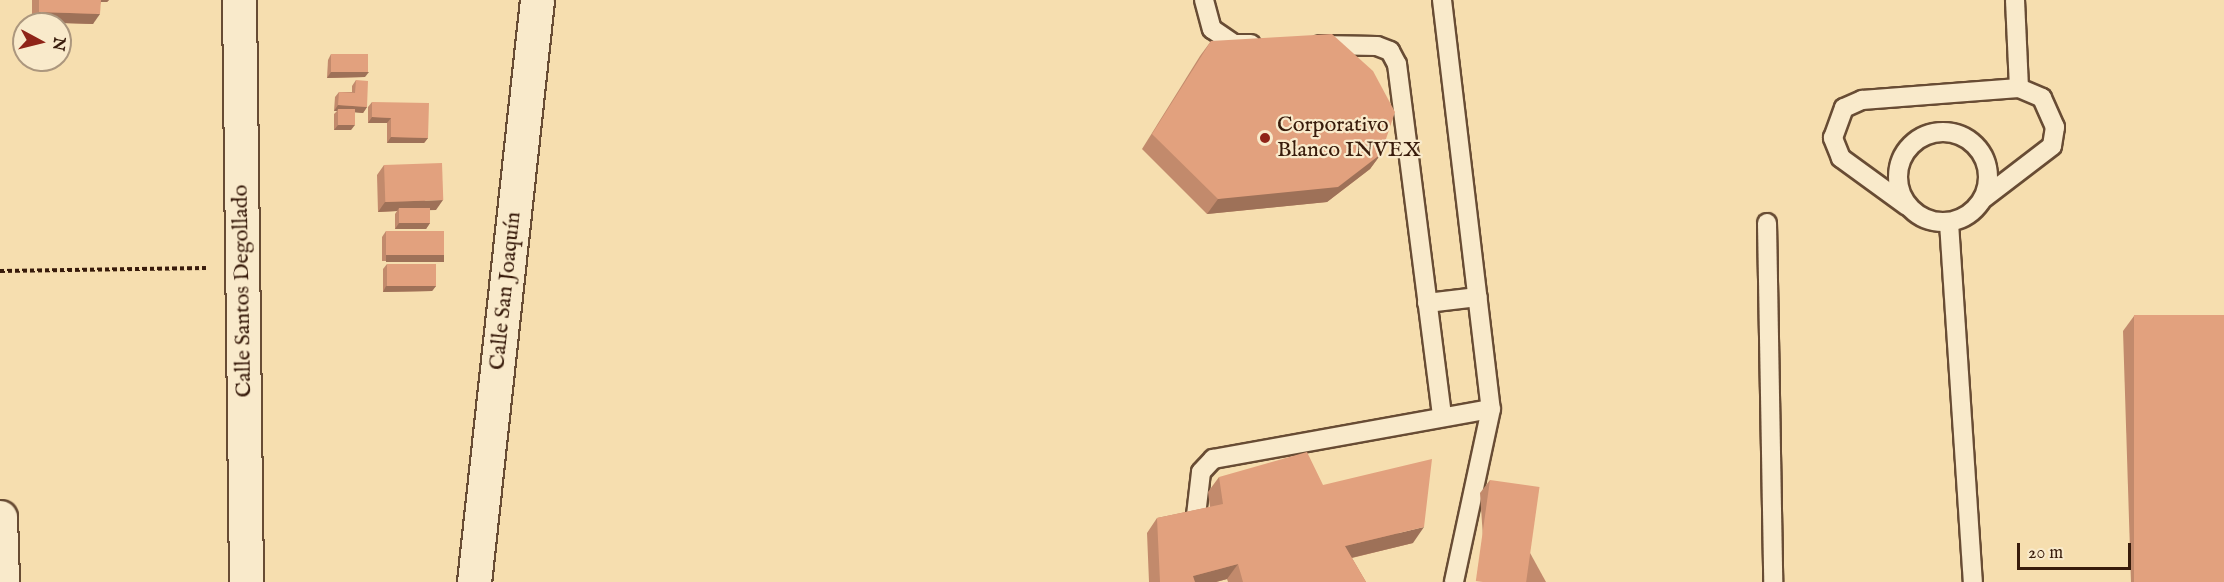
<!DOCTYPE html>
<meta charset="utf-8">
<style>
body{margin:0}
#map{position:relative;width:2224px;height:582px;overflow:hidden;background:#f6deaf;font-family:"IM FELL English",serif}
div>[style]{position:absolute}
.path>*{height:4px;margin-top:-2px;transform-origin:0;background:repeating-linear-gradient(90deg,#381b0b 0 4.5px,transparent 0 7.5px)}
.roads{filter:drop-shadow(2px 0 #684c34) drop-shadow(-2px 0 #684c34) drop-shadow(0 2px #684c34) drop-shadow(0 -2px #684c34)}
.lane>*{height:18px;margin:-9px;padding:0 9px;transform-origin:9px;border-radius:9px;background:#f9eacb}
.lane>.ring{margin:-9px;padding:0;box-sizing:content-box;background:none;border:18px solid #f9eacb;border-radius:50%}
.street>*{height:33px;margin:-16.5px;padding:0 16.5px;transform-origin:16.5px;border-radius:16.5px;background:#f9eacb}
.wall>*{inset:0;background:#c28a6c}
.shaded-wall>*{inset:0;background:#9e7158;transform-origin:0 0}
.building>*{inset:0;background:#e2a17e;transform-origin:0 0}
.dots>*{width:16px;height:16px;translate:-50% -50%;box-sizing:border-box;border:3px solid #f9eacb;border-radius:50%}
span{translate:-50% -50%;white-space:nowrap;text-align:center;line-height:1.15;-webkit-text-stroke:4.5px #f9eacb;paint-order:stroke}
.poi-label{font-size:22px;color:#381b0b}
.left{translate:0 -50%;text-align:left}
.street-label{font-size:22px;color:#381b0b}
.north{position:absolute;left:12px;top:12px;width:60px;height:60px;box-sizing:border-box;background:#f9eacb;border:2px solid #ac977e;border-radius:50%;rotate:97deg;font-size:16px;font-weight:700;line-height:24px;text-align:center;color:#381b0b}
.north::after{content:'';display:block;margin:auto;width:21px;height:27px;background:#8f2418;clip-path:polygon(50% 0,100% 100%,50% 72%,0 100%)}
.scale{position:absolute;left:2017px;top:543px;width:114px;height:27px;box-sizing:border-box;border:3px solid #381b0b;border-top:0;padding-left:8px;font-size:18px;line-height:21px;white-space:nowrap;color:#381b0b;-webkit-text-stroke:4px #f9eacb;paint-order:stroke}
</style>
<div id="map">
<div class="path">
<div style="left:0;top:271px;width:206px;rotate:-0.8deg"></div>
</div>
<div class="roads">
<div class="lane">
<div style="left:1204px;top:0;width:30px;rotate:75deg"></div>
<div style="left:1212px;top:29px;width:27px;rotate:34deg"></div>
<div style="left:1234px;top:44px;width:17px"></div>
<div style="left:1442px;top:0;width:412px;rotate:83.2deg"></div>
<div style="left:2015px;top:0;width:88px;rotate:87.4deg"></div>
<div style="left:1320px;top:45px;width:57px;rotate:1deg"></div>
<div style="left:1377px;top:46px;width:14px;rotate:21deg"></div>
<div style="left:1390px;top:51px;width:15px;rotate:62deg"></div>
<div style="left:1397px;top:64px;width:353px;rotate:82.7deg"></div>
<div class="ring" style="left:1898px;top:132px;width:72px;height:72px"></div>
<div style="left:1907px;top:206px;width:82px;rotate:-144deg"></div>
<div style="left:1841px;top:158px;width:22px;rotate:-112deg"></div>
<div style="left:1833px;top:138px;width:32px;rotate:-70deg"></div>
<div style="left:1844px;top:108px;width:20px;rotate:-24deg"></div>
<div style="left:1862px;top:100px;width:157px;rotate:-4.4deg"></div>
<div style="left:2019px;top:88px;width:25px;rotate:23deg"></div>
<div style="left:2042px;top:98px;width:32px;rotate:66deg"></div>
<div style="left:2055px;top:127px;width:19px;rotate:99deg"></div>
<div style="left:2052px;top:146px;width:87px;rotate:142.5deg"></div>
<div style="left:1767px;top:223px;width:359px;rotate:89deg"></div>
<div style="left:1949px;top:223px;width:360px;rotate:86.2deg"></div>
<div style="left:1427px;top:303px;width:51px;rotate:-6.7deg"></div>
<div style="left:1195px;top:524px;width:52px;rotate:-83.4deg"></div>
<div style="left:1201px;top:472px;width:18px;rotate:-47deg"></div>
<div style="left:1213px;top:459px;width:282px;rotate:-10.2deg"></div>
<div style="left:1491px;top:409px;width:177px;rotate:102.1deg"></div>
</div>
<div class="street">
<div style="left:239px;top:0;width:582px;rotate:89.31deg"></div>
<div style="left:0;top:517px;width:65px;rotate:88.2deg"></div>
<div style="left:474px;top:582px;width:585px;rotate:-83.82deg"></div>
</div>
</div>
<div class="wall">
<div style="clip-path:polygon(32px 0,109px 0,107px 2px,101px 2px,93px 24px,32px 22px)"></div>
<div style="clip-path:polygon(1211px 41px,1381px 154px,1370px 169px,1327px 202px,1207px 214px,1142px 149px,1200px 56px)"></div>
<div style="clip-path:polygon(331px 54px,365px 77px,327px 78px,328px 60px)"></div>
<div style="clip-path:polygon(356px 80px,367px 107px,363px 113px,355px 112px,351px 130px,334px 130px,334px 114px,337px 111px,334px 111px,335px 97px,339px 92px,352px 92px,352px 86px)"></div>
<div style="clip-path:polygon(372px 102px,428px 138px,424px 143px,387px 143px,387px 123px,368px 123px,368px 107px)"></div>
<div style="clip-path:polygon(384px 165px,436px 210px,430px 210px,430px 223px,426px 229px,395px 229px,395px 214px,397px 211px,378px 212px,377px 175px)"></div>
<div style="clip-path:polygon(386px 231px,440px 261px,382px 261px,382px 237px)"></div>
<div style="clip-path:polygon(387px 264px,436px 286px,432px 291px,383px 292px,383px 269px)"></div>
<div style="clip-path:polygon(2134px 316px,2224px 582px,2131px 582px,2123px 331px)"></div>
<div style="clip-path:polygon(1219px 477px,1323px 485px,1413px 543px,1352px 558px,1366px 582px,1228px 582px,1227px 579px,1216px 582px,1149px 582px,1147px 533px,1157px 518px,1210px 507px,1208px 492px)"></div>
<div style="clip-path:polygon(1490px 480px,1546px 582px,1486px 582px,1480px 493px)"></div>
</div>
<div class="shaded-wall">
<div style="clip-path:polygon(95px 0,109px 0,107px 2px,94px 2px)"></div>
<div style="clip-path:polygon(39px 12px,100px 14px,93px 24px,32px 22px)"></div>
<div style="clip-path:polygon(331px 72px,369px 72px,365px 77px,327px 78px)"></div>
<div style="clip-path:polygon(338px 105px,367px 107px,363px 113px,338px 111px,338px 109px,337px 111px,334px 111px)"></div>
<div style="clip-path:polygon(372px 117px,391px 118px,387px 123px,368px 123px)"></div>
<div style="clip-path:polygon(338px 125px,355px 125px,351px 130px,334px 130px)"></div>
<div style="clip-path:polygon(391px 137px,428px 138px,424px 143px,387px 143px)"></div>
<div style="clip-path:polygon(1381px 154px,1370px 169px,1327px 202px,1207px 214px,1218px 199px)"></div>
<div style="clip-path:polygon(443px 200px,436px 210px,399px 211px,399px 208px,397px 211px,378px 212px,385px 202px)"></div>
<div style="clip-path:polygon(399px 223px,430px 223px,426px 229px,395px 229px)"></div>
<div style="left:386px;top:255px;width:58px;height:7px"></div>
<div style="clip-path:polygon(386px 286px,436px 286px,432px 291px,383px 292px)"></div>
<div style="clip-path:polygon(1424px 527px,1413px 543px,1334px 562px,1345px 546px)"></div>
<div style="clip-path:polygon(1238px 564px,1227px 579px,1216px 582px,1189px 582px,1193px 576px)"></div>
</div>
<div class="building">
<div style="clip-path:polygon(39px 0,101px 0,100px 14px,39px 12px)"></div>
<div style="clip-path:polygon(1332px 34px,1373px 71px,1395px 112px,1381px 154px,1338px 187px,1218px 199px,1152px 134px,1211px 41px)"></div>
<div style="left:331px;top:54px;width:37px;height:18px"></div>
<div style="clip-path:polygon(356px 80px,368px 81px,367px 107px,338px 105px,339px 92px,355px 93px)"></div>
<div style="clip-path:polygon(372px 102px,429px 103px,428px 138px,391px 137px,391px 118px,372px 117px)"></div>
<div style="left:338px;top:109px;width:17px;height:16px"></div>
<div style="left:442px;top:163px;width:37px;height:58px;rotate:88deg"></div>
<div style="left:399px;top:208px;width:31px;height:15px"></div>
<div style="left:386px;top:231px;width:58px;height:24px"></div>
<div style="left:387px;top:264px;width:49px;height:22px"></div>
<div style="left:2224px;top:315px;width:267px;height:90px;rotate:90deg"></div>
<div style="clip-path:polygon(1307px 452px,1323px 485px,1432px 459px,1424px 527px,1345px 546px,1366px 582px,1243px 582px,1238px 564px,1193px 576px,1195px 582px,1160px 582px,1157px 518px,1223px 504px,1219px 477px)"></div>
<div style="left:1490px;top:480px;width:50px;height:102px;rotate:8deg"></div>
</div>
<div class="dots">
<div style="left:1265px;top:138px;background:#8f2418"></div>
</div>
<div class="poi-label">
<span class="left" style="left:1277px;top:138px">Corporativo<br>Blanco INVEX</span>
</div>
<div class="street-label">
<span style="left:243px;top:291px;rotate:-91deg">Calle Santos Degollado</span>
<span style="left:506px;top:291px;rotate:-84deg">Calle San Joaquín</span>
</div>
<div class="north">N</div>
<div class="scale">20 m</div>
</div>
